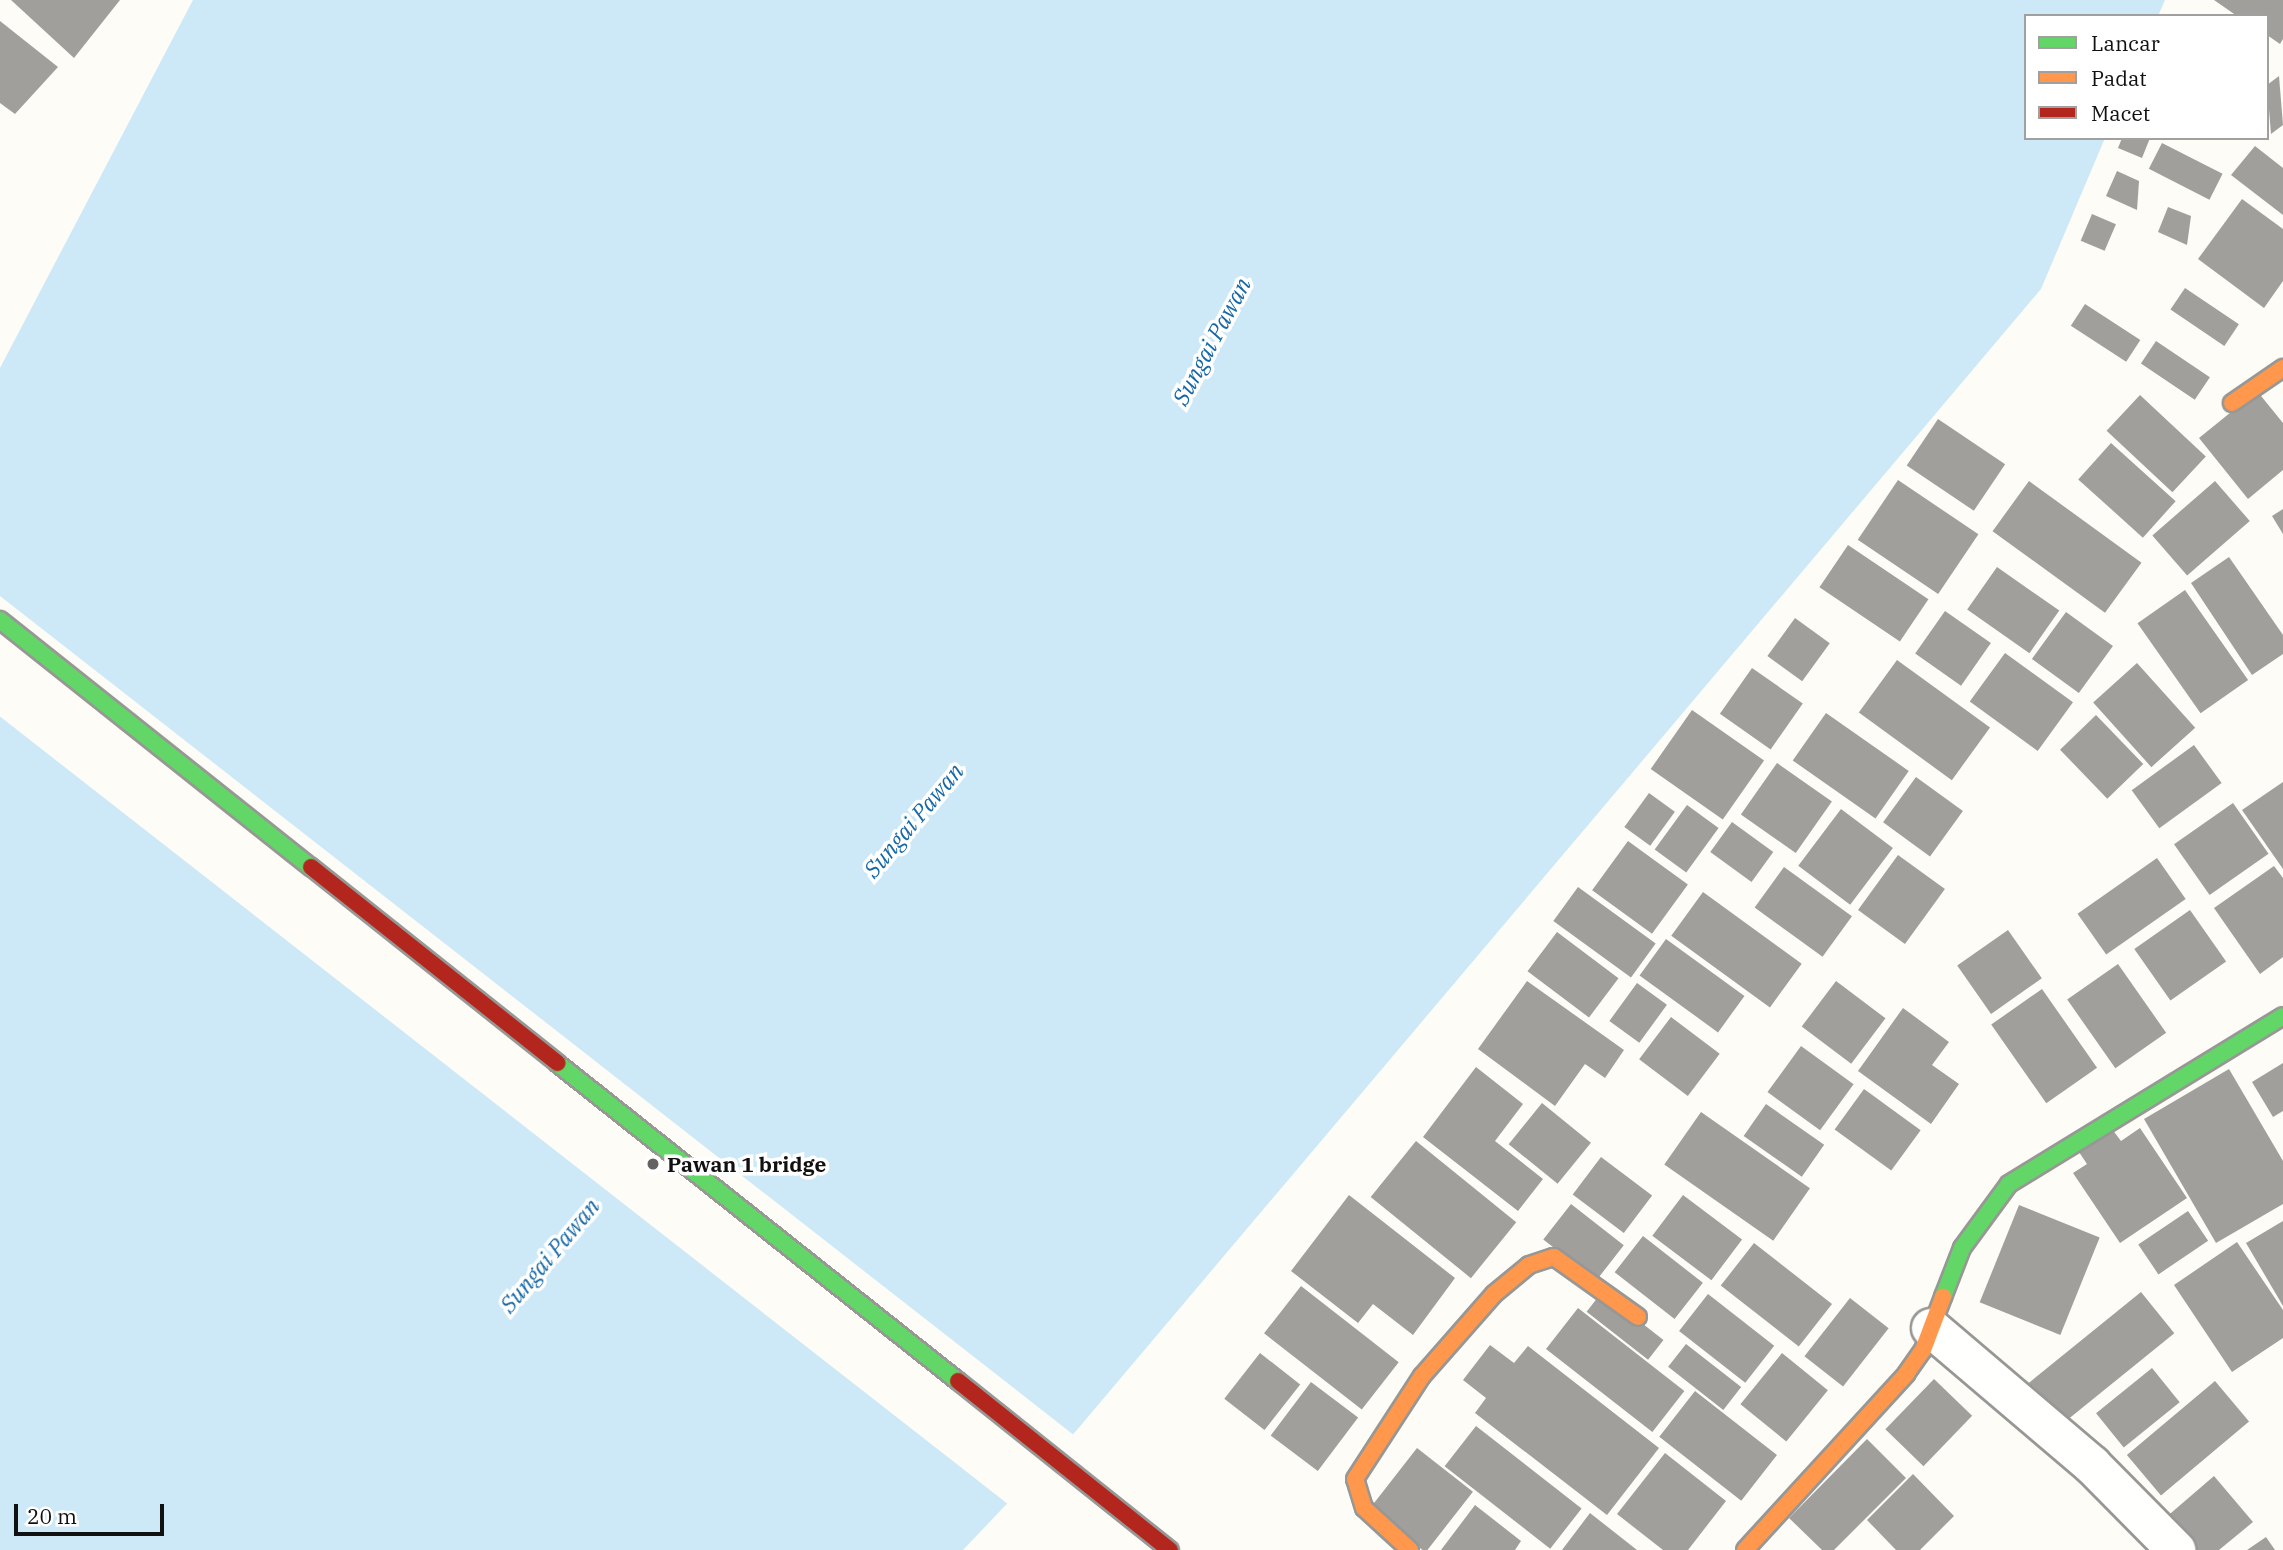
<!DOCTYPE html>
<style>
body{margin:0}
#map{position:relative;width:2283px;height:1550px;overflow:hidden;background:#fdfcf7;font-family:"IBM Plex Serif",serif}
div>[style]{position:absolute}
.water>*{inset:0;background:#cde8f7}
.pier>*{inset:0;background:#fdfcf7;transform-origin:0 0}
.building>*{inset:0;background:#a19f9c;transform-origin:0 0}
.roads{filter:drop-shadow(2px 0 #979795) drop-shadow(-2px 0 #979795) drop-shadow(0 2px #979795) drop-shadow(0 -2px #979795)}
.street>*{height:38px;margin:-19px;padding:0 19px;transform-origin:19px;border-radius:19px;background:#fffffe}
.fast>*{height:16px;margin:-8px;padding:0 8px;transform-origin:8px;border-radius:8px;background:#63d668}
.slow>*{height:16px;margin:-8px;padding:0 8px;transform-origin:8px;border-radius:8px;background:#ff974d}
.jam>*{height:16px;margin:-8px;padding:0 8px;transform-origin:8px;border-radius:8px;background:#b3261e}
.dots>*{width:19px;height:19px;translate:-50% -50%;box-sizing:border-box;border:4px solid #fff;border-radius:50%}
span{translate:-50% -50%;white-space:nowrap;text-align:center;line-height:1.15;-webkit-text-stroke:7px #fff;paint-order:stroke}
.poi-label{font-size:21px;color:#111;font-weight:700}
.left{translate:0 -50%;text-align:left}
.water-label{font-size:23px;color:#1768a6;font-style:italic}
.legend{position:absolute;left:2024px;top:14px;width:245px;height:126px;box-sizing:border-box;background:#fff;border:2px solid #a0a0a0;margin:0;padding:9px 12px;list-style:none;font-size:21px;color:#111}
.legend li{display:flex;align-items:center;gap:14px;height:35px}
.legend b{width:35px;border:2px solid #a0a0a0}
.scale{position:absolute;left:14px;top:1504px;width:150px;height:32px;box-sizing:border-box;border:4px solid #111;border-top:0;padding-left:9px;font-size:21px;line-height:24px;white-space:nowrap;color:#111;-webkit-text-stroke:5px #fff;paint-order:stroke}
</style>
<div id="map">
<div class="water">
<div style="clip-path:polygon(193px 0,2165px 0,2158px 16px,2026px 16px,2026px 138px,2105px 138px,2041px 289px,1076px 1431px,963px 1550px,0 1550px,0 368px)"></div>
</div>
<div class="pier">
<div style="left:0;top:596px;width:1365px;height:95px;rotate:38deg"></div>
</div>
<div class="building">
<div style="clip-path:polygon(11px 0,120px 0,74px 58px)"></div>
<div style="clip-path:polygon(2214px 0,2283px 0,2283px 39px,2280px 44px,2267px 35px,2267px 16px,2237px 16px)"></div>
<div style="clip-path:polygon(0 21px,58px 67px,15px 114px,0 103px)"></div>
<div style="clip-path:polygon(2279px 76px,2283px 125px,2271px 134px,2267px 85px)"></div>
<div style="clip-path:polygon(2122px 138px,2150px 138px,2142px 158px,2118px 148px)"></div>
<div style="left:2162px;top:143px;width:68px;height:29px;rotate:27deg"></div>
<div style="clip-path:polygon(2255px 146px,2283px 168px,2283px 215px,2231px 175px)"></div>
<div style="clip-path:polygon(2117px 171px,2139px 181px,2137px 210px,2106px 196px)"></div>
<div style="clip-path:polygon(2242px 199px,2283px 229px,2283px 281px,2264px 308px,2198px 259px)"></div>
<div style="clip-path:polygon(2168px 207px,2191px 216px,2187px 245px,2158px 232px)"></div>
<div style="left:2092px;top:214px;width:26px;height:29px;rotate:23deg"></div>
<div style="left:2185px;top:288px;width:65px;height:26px;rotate:34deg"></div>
<div style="left:2085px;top:304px;width:66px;height:26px;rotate:33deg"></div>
<div style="left:2156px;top:341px;width:65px;height:27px;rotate:34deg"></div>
<div style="clip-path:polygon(2257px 391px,2283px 423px,2283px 470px,2248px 499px,2199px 438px)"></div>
<div style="left:2140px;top:395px;width:90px;height:49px;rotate:43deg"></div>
<div style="left:1938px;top:419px;width:81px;height:56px;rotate:34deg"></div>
<div style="left:2111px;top:443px;width:87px;height:49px;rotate:42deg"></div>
<div style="left:1898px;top:480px;width:97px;height:72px;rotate:34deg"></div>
<div style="left:2029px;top:481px;width:139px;height:62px;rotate:36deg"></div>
<div style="left:2215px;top:481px;width:53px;height:83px;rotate:49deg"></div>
<div style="clip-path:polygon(2283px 509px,2283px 534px,2272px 516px)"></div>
<div style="left:1848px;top:545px;width:97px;height:51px;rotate:34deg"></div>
<div style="clip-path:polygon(2229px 557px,2283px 635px,2283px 654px,2252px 675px,2191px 583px)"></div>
<div style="left:1997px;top:567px;width:76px;height:52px;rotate:35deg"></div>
<div style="left:2185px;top:590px;width:110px;height:58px;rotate:55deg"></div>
<div style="left:1945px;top:611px;width:56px;height:52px;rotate:35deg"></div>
<div style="left:2066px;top:612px;width:58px;height:58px;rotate:36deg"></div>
<div style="left:1795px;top:618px;width:43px;height:47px;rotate:36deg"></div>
<div style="left:2005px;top:653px;width:84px;height:60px;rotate:36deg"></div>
<div style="left:1897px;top:660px;width:115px;height:65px;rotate:36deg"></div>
<div style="left:2137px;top:663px;width:87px;height:59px;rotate:48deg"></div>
<div style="left:1752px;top:668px;width:62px;height:56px;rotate:35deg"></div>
<div style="left:1692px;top:710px;width:88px;height:72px;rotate:35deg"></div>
<div style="left:1826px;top:713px;width:101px;height:58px;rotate:35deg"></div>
<div style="left:2096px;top:715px;width:68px;height:50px;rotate:46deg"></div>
<div style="left:2194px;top:745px;width:47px;height:77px;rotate:54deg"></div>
<div style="left:1777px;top:763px;width:67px;height:63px;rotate:35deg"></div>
<div style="left:1916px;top:777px;width:58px;height:56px;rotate:36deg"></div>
<div style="clip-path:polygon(2283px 782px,2283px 869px,2242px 810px)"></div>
<div style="left:1649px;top:793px;width:32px;height:42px;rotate:36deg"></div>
<div style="left:2233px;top:803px;width:62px;height:72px;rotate:55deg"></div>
<div style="left:1687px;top:805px;width:39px;height:55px;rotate:36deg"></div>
<div style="left:1841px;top:809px;width:65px;height:71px;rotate:37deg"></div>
<div style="left:1732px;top:822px;width:51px;height:37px;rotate:36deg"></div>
<div style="left:1628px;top:841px;width:74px;height:61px;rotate:36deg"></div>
<div style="left:1898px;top:855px;width:58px;height:68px;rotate:36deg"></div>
<div style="left:2157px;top:858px;width:50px;height:97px;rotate:55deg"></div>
<div style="clip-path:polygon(2274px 866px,2283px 878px,2283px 957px,2260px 974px,2214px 908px)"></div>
<div style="left:1784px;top:867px;width:84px;height:50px;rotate:36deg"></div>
<div style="left:1578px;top:887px;width:96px;height:42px;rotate:36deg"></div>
<div style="left:1703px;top:892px;width:122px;height:54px;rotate:36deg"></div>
<div style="left:2190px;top:910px;width:63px;height:68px;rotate:55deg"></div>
<div style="left:2008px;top:930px;width:59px;height:62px;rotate:55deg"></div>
<div style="left:1557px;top:932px;width:77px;height:49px;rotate:37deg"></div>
<div style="left:1666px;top:939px;width:97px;height:45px;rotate:36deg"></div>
<div style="left:2118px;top:964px;width:84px;height:62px;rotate:55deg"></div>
<div style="clip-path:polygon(1527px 981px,1624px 1050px,1605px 1078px,1585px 1064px,1555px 1106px,1478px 1049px)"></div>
<div style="left:1836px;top:981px;width:62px;height:57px;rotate:37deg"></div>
<div style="left:1637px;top:983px;width:37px;height:47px;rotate:36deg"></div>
<div style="left:2042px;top:989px;width:96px;height:62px;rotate:55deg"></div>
<div style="clip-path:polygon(1903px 1008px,1949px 1042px,1932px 1065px,1959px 1084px,1931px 1124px,1858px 1071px)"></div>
<div style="left:1671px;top:1017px;width:61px;height:53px;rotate:37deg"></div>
<div style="left:1801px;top:1046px;width:65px;height:57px;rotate:36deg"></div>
<div style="clip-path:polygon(2283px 1063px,2283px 1111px,2273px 1117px,2252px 1082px)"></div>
<div style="clip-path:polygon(1476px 1067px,1523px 1104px,1495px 1141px,1543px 1179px,1518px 1211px,1423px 1137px)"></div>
<div style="clip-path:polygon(2229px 1069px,2283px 1161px,2283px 1204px,2216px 1243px,2144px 1119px)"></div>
<div style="left:1864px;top:1089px;width:70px;height:50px;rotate:36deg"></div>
<div style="left:1542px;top:1103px;width:63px;height:53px;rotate:39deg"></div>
<div style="left:1766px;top:1104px;width:71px;height:39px;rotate:35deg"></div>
<div style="left:1701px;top:1112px;width:133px;height:64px;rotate:35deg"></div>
<div style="clip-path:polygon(2140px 1128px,2187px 1198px,2120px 1243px,2073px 1173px,2087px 1164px,2079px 1152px,2112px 1129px,2121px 1141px)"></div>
<div style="left:1416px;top:1141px;width:129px;height:72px;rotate:39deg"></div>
<div style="left:1601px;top:1157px;width:64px;height:47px;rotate:37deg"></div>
<div style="clip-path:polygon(1349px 1195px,1455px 1278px,1413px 1335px,1373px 1304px,1358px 1323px,1291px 1271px)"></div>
<div style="left:1683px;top:1195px;width:74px;height:51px;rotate:37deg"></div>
<div style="left:1571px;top:1204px;width:67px;height:45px;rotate:38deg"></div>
<div style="left:2019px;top:1205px;width:87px;height:105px;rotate:22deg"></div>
<div style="left:2188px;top:1211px;width:36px;height:60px;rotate:56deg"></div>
<div style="clip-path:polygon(2283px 1221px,2283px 1306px,2246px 1243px)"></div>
<div style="left:1643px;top:1236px;width:76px;height:46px;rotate:38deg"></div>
<div style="clip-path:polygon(2237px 1242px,2283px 1310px,2283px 1338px,2232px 1372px,2174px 1285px)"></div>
<div style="left:1754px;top:1243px;width:99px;height:54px;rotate:38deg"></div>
<div style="left:1301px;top:1286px;width:124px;height:60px;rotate:38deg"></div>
<div style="left:1602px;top:1292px;width:78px;height:25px;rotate:38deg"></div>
<div style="left:2141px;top:1292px;width:53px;height:153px;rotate:51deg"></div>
<div style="left:1708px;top:1294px;width:84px;height:47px;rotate:38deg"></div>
<div style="left:1850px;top:1298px;width:49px;height:74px;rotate:38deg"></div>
<div style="left:1578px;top:1308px;width:135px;height:52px;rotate:38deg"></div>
<div style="left:1686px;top:1344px;width:70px;height:29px;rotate:38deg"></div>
<div style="clip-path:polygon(1490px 1345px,1514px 1363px,1528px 1346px,1659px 1448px,1607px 1515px,1475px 1413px,1486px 1398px,1463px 1380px)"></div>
<div style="left:1260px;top:1353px;width:51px;height:58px;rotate:38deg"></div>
<div style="left:1782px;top:1353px;width:59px;height:66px;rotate:39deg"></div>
<div style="left:2152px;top:1368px;width:44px;height:72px;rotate:51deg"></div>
<div style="left:1934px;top:1379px;width:53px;height:70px;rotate:44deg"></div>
<div style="left:2215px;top:1381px;width:53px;height:115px;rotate:50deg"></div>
<div style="left:1311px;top:1382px;width:59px;height:67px;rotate:37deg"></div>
<div style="left:1695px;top:1391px;width:104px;height:58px;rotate:38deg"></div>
<div style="left:1476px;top:1426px;width:134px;height:51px;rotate:38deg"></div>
<div style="clip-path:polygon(1867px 1439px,1906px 1478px,1834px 1550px,1822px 1550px,1789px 1518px)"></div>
<div style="left:1417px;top:1448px;width:71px;height:77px;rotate:38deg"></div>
<div style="clip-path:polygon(1665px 1453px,1726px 1501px,1688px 1550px,1663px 1550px,1617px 1514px)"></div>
<div style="clip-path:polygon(1913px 1474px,1954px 1516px,1920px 1550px,1896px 1550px,1867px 1520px)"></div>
<div style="clip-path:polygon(2214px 1476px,2253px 1522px,2219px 1550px,2190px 1550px,2164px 1519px)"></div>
<div style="clip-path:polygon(1475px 1505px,1521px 1541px,1515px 1550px,1441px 1550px)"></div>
<div style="clip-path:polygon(1590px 1513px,1637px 1550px,1562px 1550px)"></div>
<div style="clip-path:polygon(2266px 1537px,2275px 1550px,2247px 1550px)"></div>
</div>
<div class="roads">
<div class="street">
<div style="left:1931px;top:1328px;width:211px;rotate:40.4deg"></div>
<div style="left:2092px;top:1465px;width:120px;rotate:45.3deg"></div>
</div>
<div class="fast">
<div style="left:0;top:620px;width:397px;rotate:38.5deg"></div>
<div style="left:557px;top:1063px;width:512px;rotate:38.42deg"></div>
<div style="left:1943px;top:1297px;width:53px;rotate:-68.8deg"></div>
<div style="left:1962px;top:1248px;width:79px;rotate:-53.7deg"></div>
<div style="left:2009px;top:1184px;width:321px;rotate:-31.5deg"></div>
</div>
<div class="slow">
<div style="left:2232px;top:403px;width:62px;rotate:-34.5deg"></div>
<div style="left:1410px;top:1550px;width:62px;rotate:-137.6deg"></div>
<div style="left:1364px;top:1508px;width:30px;rotate:-107deg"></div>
<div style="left:1355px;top:1479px;width:123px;rotate:-57deg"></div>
<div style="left:1422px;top:1376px;width:109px;rotate:-48.7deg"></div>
<div style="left:1494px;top:1294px;width:45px;rotate:-39.6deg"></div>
<div style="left:1529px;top:1265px;width:26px;rotate:-18deg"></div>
<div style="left:1554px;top:1257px;width:103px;rotate:35.5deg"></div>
<div style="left:1745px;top:1550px;width:239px;rotate:-47.5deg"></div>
<div style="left:1906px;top:1374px;width:29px;rotate:-55deg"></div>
<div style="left:1923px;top:1350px;width:57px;rotate:-69.3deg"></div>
</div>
<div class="jam">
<div style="left:311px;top:867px;width:315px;rotate:38.5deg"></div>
<div style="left:958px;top:1381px;width:271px;rotate:38.6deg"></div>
</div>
</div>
<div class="dots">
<div style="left:653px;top:1164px;background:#646362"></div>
</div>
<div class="poi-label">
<span class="left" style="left:667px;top:1164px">Pawan 1 bridge</span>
</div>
<div class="water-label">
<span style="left:1211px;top:341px;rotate:-62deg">Sungai Pawan</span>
<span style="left:913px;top:820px;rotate:-50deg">Sungai Pawan</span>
<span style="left:549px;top:1255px;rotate:-50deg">Sungai Pawan</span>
</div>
<ul class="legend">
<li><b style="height:9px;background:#63d668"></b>Lancar</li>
<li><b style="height:9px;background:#ff974d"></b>Padat</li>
<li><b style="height:9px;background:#b3261e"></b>Macet</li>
</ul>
<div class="scale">20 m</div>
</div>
